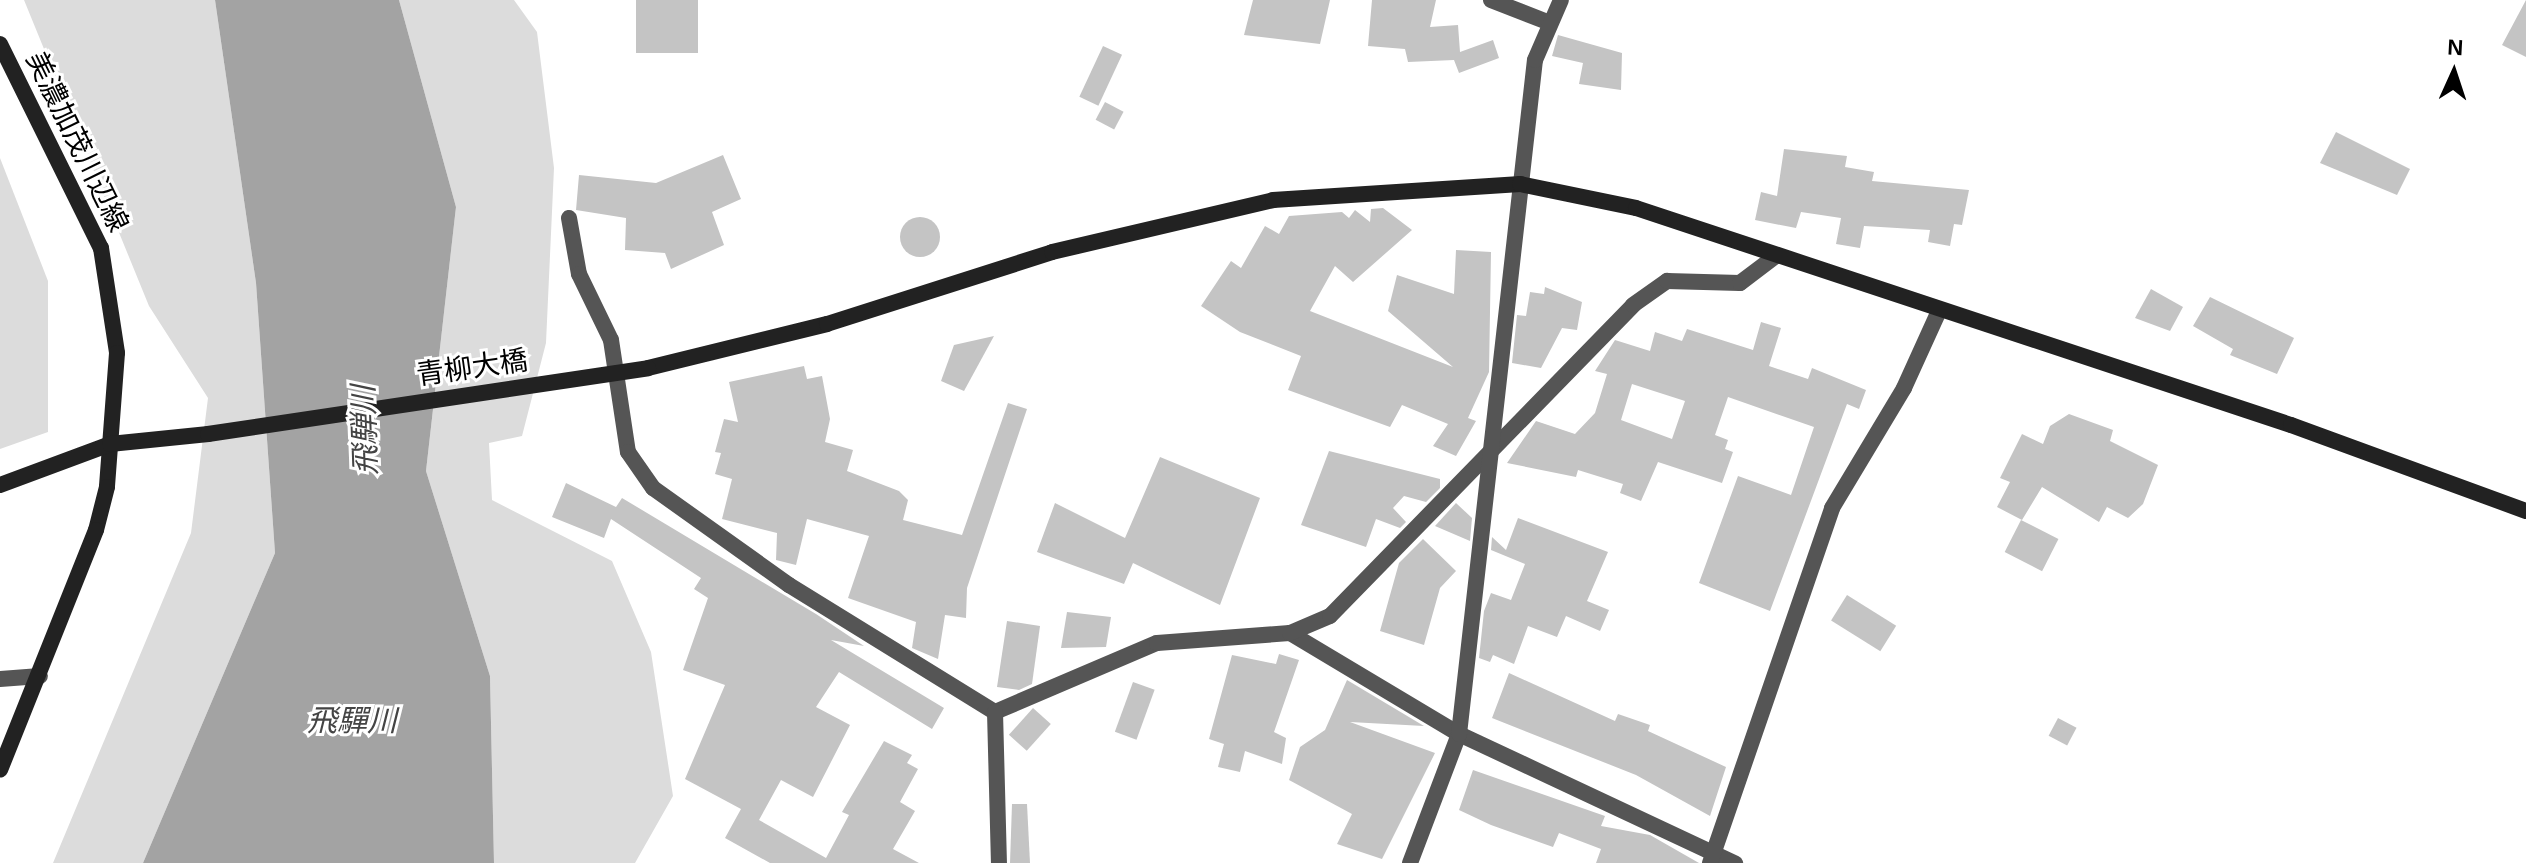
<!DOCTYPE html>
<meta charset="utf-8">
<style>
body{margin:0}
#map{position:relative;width:2526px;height:863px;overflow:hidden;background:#fff;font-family:Helvetica,"Noto Sans JP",sans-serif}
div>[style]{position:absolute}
.green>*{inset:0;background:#dcdcdc}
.water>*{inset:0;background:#a3a3a3}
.building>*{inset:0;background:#c4c4c4;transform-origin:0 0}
.round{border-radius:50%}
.street>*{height:16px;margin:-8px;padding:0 8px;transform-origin:8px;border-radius:8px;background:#555}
.secondary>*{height:16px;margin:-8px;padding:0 8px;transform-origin:8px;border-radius:8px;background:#222}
.secondary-bridge>*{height:16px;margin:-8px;padding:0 8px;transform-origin:8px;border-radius:8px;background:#222}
span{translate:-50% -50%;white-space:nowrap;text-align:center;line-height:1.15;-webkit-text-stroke:6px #fff;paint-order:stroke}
.street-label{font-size:28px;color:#000}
.water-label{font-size:30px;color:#444;font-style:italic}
.north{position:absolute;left:2414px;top:32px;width:80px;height:80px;-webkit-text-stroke:6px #fff;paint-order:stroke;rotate:3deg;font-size:22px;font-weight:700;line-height:32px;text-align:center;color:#000}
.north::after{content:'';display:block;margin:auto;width:28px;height:36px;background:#000;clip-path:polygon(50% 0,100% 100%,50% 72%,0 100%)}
</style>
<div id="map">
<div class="green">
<div style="clip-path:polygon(24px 0,215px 0,256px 283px,275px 553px,143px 863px,53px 863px,191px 533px,208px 398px,149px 306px)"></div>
<div style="clip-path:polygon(399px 0,514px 0,537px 32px,554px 168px,546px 343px,522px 436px,489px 443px,492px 500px,612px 561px,651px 652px,673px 796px,635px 863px,494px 863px,490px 676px,426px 471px,456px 207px)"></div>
<div style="clip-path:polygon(0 158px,48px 281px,48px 432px,0 449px)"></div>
</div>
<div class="water">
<div style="clip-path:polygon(215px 0,399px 0,456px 207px,426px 471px,490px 676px,494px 863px,143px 863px,275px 553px,256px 283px)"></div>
</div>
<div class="building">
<div style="left:636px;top:0;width:62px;height:53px"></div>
<div style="clip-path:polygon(1253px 0,1330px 0,1320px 44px,1244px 35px)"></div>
<div style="clip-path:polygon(1372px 0,1436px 0,1430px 27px,1458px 25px,1460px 52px,1493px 40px,1499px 58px,1459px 73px,1454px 60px,1408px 62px,1405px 49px,1368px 46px)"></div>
<div style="clip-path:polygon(2526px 0,2526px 57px,2502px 45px)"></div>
<div style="clip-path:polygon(1558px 35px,1622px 53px,1621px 90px,1579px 84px,1583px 63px,1552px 56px)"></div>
<div style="left:1103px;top:46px;width:21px;height:56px;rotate:25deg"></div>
<div style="left:1105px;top:102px;width:21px;height:20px;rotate:28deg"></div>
<div style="clip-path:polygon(2336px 132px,2410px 169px,2397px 195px,2320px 163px)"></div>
<div style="clip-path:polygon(1784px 149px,1847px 156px,1845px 167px,1874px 172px,1872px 181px,1969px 190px,1962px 225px,1954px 224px,1950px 246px,1928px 242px,1930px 230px,1864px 226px,1860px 248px,1836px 244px,1841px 218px,1801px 212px,1796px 228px,1755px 220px,1761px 192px,1777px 196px)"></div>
<div style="clip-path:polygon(723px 155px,741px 199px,712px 212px,724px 245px,671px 269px,665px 253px,625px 250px,626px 218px,576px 210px,579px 175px,656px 183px)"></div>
<div style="clip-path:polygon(1383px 208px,1412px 230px,1353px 282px,1335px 266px,1310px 311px,1453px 367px,1388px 311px,1397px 275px,1454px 294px,1456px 250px,1491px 252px,1489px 372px,1468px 418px,1476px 421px,1456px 456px,1433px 446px,1448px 424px,1402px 405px,1390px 427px,1288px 390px,1301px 356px,1240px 332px,1201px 306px,1231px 261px,1241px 268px,1265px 226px,1279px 234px,1289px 216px,1342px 212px,1349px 218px,1355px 210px,1370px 222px,1371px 209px)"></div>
<div class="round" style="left:900px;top:217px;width:40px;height:40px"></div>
<div style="clip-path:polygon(1545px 287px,1582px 302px,1577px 330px,1562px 328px,1541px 368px,1512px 363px,1517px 315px,1526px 316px,1530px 292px,1544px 294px)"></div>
<div style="clip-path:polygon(2151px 289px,2183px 307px,2170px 331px,2135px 318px)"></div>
<div style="clip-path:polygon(2210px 297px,2294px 338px,2277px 374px,2230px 355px,2233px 349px,2193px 326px)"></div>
<div style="clip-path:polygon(evenodd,1761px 322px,1781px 328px,1769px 366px,1808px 379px,1812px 368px,1866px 390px,1859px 409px,1847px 404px,1770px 611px,1699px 583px,1738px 476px,1791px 495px,1814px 427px,1728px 397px,1715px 435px,1728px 440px,1725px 449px,1733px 452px,1722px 483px,1658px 462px,1641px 501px,1620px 493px,1623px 484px,1578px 470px,1576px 477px,1507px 463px,1536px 421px,1575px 434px,1595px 413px,1607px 374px,1595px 371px,1615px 340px,1650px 351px,1655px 332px,1682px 341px,1687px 329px,1753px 350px,1761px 322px,1632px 384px,1685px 401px,1672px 439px,1621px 420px,1632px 384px)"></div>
<div style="clip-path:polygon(994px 336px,964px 391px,941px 381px,954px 345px)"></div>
<div style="clip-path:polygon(804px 366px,807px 379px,822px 376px,830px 419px,825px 442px,853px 450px,847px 471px,899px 491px,908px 500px,903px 520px,962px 535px,1008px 403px,1027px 409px,967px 588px,966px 618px,945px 615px,938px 659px,912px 648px,916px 622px,848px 598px,869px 536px,807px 519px,796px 565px,776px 560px,777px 533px,722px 519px,732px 479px,715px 474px,721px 453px,715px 452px,724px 419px,738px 422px,729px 382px)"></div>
<div style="clip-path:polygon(2069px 414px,2113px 430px,2110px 441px,2158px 465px,2143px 504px,2128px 518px,2107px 507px,2099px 522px,2042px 487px,2022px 520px,1997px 507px,2010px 482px,2000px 478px,2022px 434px,2043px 444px,2050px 426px)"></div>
<div style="clip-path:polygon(1329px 451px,1440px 479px,1440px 488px,1426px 502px,1404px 496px,1393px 508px,1406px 522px,1400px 528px,1376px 519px,1366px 547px,1301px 525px)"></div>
<div style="clip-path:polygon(1160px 457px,1260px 498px,1220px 605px,1133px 563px,1124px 584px,1037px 552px,1055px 503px,1125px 538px)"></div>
<div style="clip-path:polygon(566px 483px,616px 507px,622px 498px,816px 614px,864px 646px,831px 640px,944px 708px,932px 729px,839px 672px,816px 707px,850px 725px,813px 797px,781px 780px,759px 820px,826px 858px,849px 815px,842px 812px,884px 741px,912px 755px,907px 763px,918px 769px,900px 802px,915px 811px,893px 849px,919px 863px,770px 863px,725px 838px,741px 809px,685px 779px,725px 685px,683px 670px,708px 598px,694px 589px,701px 578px,611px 519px,604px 538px,552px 517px)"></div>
<div style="clip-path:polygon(1456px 503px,1472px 518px,1470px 541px,1435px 526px)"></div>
<div style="clip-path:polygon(1518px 518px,1608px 552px,1587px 601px,1609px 610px,1600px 631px,1566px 616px,1557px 637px,1528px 626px,1514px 664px,1493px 655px,1490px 662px,1479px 658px,1484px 611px,1491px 593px,1511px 600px,1525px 564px,1491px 550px,1492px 537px,1506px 550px)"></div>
<div style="left:2021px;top:520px;width:42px;height:36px;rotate:27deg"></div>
<div style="clip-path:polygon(1423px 539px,1456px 571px,1440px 588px,1424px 645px,1380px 631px,1399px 563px)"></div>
<div style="left:1847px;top:595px;width:58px;height:30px;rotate:32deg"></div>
<div style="clip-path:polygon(1067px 612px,1111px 617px,1106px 647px,1061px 648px)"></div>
<div style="clip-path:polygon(1007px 621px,1040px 626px,1032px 684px,1019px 690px,997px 687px)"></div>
<div style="clip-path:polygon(1279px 654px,1299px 660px,1274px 732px,1286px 738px,1282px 764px,1245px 751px,1240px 772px,1218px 767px,1224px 744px,1209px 739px,1232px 655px,1276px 664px)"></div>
<div style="clip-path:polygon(1509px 673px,1615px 721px,1618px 714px,1650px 725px,1648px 731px,1726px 767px,1710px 816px,1636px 775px,1492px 718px)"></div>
<div style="clip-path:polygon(1347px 680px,1424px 726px,1350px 722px,1435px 753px,1382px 859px,1337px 844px,1352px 814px,1289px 780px,1300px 747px,1325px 730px)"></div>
<div style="left:1133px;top:682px;width:23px;height:53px;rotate:20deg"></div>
<div style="left:1033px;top:708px;width:24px;height:36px;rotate:42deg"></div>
<div style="left:2058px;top:718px;width:21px;height:20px;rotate:28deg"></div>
<div style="clip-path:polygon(1473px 770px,1605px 816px,1601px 826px,1650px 835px,1699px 863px,1596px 863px,1601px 849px,1559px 833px,1553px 847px,1491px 825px,1459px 810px)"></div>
<div style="clip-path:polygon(1012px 804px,1027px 804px,1030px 863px,1010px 863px)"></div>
</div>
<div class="street">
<div style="left:1491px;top:0;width:63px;rotate:21.3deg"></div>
<div style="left:569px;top:218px;width:57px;rotate:79.9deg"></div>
<div style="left:579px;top:274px;width:73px;rotate:64.1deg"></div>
<div style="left:611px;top:340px;width:113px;rotate:81.4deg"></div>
<div style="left:628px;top:452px;width:44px;rotate:55.2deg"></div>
<div style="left:653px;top:488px;width:167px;rotate:35.5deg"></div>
<div style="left:789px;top:585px;width:242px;rotate:31.7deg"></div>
<div style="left:1290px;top:633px;width:197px;rotate:30.9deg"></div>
<div style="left:1459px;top:734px;width:305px;rotate:25.1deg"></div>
<div style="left:0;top:679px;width:40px;rotate:-4.3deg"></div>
<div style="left:995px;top:712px;width:176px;rotate:-23.1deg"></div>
<div style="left:1157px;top:643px;width:133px;rotate:-4.3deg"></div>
<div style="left:1290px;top:633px;width:43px;rotate:-23deg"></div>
<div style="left:1330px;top:616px;width:434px;rotate:-45.7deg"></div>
<div style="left:1633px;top:305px;width:42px;rotate:-35.2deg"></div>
<div style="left:1667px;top:281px;width:73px;rotate:1.6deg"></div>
<div style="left:1740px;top:283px;width:46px;rotate:-37.1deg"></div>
<div style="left:995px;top:712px;width:151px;rotate:88.5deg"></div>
<div style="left:1410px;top:863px;width:138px;rotate:-69.2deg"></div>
<div style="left:1459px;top:734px;width:678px;rotate:-83.57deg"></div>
<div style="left:1535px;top:60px;width:65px;rotate:-66.6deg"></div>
<div style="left:1710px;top:863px;width:375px;rotate:-71deg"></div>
<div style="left:1832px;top:508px;width:140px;rotate:-59deg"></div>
<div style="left:1904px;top:388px;width:82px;rotate:-65.6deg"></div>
</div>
<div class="secondary">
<div style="left:0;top:44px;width:228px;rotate:63.7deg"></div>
<div style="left:101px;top:248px;width:106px;rotate:81.3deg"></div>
<div style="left:117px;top:353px;width:134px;rotate:94.3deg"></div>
<div style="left:107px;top:487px;width:44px;rotate:104.3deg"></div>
<div style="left:96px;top:530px;width:258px;rotate:111.8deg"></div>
<div style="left:648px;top:368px;width:184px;rotate:-13.8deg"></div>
<div style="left:827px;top:324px;width:236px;rotate:-17.7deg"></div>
<div style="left:1052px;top:252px;width:227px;rotate:-13.2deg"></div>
<div style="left:1273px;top:200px;width:248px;rotate:-3.7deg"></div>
<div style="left:1520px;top:184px;width:118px;rotate:11.7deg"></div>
<div style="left:1636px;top:208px;width:690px;rotate:18.33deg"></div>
<div style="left:2291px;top:425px;width:250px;rotate:20.1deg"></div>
<div style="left:0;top:485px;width:117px;rotate:-20.4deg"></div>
<div style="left:110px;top:444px;width:99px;rotate:-5.8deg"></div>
</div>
<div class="secondary-bridge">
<div style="left:208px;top:434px;width:445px;rotate:-8.5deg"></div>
</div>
<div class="street-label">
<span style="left:77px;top:142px;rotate:64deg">美濃加茂川辺線</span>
<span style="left:472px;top:368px;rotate:-8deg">青柳大橋</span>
</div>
<div class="water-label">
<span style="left:365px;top:430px;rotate:-92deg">飛騨川</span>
<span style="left:352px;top:721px">飛驒川</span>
</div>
<div class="north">N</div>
</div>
